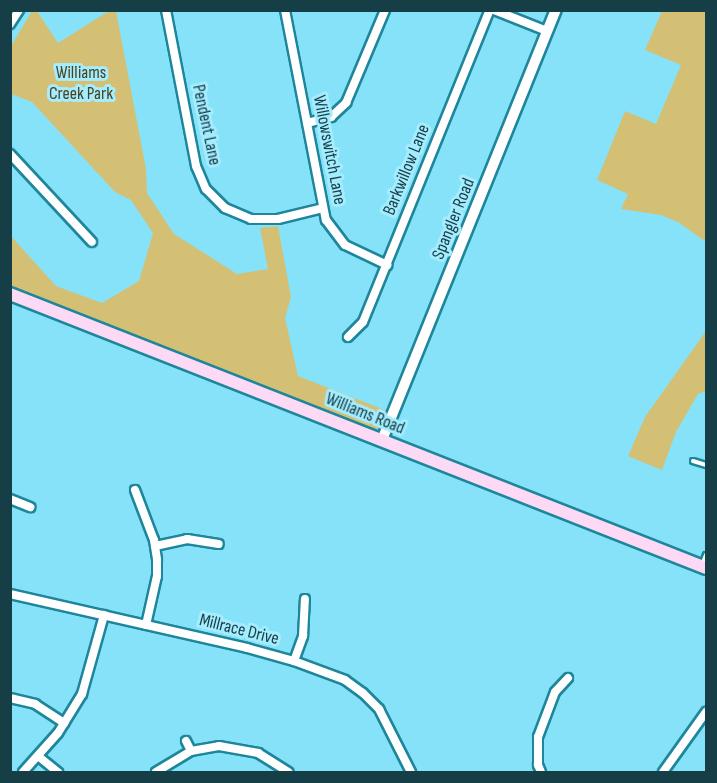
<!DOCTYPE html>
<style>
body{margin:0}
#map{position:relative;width:717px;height:783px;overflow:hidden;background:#85e2f8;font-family:"Sofia Sans Condensed",sans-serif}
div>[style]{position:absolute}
.green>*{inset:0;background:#d4c074}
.roads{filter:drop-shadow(2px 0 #1e869b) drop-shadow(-2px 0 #1e869b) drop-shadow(0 2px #1e869b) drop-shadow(0 -2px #1e869b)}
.service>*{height:4px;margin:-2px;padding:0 2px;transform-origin:2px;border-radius:2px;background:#fff}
.minor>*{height:8px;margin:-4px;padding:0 4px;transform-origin:4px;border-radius:4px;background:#fff}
.tertiary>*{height:10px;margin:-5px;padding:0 5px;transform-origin:5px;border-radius:5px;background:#fff}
.secondary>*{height:12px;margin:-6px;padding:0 6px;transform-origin:6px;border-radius:6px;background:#fcdaf5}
span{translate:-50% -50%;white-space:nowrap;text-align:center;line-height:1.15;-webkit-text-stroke:6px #a4ecfe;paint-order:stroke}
.park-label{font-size:18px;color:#4a411d}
.street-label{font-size:18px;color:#163e47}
.frame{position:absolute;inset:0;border:12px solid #163e47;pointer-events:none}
</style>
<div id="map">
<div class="green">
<div style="clip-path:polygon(32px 11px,37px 11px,58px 43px,109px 11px,116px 11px,146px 169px,147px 193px,174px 234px,237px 274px,268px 269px,260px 228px,278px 226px,291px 297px,285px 318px,298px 376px,387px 411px,380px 428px,369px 430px,11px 288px,10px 235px,56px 286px,102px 303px,139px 281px,153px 233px,131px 200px,115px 192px,32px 102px,11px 94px,11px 46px)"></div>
<div style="clip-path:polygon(662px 11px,706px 11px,706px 242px,678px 222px,661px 215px,621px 209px,628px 194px,597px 180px,625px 111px,656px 124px,681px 65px,645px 50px)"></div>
<div style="clip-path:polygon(706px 331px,706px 391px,698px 394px,676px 432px,662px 470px,628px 456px,645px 417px)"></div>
</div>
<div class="roads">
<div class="service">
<div style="left:693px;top:461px;width:14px;rotate:17deg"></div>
<div style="left:702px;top:565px;width:11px;rotate:-68deg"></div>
</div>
<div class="minor">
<div style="left:166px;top:10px;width:159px;rotate:79.1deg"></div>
<div style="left:196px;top:166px;width:25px;rotate:67deg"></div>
<div style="left:206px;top:189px;width:27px;rotate:45deg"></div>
<div style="left:225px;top:208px;width:28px;rotate:23deg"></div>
<div style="left:251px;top:219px;width:27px"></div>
<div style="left:278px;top:219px;width:46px;rotate:-13.7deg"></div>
<div style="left:285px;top:10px;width:214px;rotate:79deg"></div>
<div style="left:326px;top:220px;width:31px;rotate:53deg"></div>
<div style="left:345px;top:245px;width:47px;rotate:25.5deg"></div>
<div style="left:494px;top:10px;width:57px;rotate:21.6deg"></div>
<div style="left:10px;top:24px;width:17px;rotate:-57deg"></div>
<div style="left:307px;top:123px;width:25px;rotate:-14deg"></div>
<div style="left:331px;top:117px;width:21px;rotate:-43deg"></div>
<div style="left:346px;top:103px;width:101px;rotate:-67.2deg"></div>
<div style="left:10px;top:154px;width:120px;rotate:47deg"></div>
<div style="left:348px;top:337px;width:21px;rotate:-45deg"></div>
<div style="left:363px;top:322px;width:337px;rotate:-67.9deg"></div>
<div style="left:135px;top:490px;width:53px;rotate:69.2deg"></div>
<div style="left:154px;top:540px;width:20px;rotate:81deg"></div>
<div style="left:157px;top:560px;width:16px;rotate:90deg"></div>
<div style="left:157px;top:576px;width:50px;rotate:102.7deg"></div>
<div style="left:10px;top:499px;width:22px;rotate:22deg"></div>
<div style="left:155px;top:546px;width:33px;rotate:-12deg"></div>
<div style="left:187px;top:539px;width:32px;rotate:9deg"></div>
<div style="left:10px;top:594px;width:243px;rotate:12.8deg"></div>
<div style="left:247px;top:648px;width:49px;rotate:15.5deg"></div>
<div style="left:294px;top:661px;width:54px;rotate:20.4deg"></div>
<div style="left:345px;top:680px;width:22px;rotate:36deg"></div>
<div style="left:363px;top:693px;width:23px;rotate:45deg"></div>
<div style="left:379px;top:709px;width:71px;rotate:63.1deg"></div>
<div style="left:294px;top:661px;width:27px;rotate:-70deg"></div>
<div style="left:303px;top:636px;width:37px;rotate:-87deg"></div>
<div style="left:10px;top:698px;width:26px;rotate:13deg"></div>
<div style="left:35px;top:704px;width:35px;rotate:33deg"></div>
<div style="left:186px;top:741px;width:11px;rotate:63deg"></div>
<div style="left:38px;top:756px;width:26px;rotate:39deg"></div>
<div style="left:23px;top:772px;width:52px;rotate:-48.1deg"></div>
<div style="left:58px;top:733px;width:46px;rotate:-58.4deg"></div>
<div style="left:82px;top:694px;width:82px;rotate:-74.4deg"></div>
<div style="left:156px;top:772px;width:41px;rotate:-31deg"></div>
<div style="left:191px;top:751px;width:28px;rotate:-10deg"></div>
<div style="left:219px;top:746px;width:40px;rotate:10deg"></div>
<div style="left:258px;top:753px;width:36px;rotate:32deg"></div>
<div style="left:541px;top:772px;width:8px;rotate:-113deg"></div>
<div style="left:538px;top:765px;width:28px;rotate:-90deg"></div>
<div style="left:538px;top:737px;width:48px;rotate:-69.3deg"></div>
<div style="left:555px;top:692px;width:19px;rotate:-47deg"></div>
<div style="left:663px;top:772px;width:74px;rotate:-54.4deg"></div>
</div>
<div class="tertiary">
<div style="left:382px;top:440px;width:464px;rotate:-68deg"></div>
</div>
<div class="secondary">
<div style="left:10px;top:294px;width:748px;rotate:21.49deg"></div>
</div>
</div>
<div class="park-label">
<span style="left:81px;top:84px">Williams<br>Creek Park</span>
</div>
<div class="street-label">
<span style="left:206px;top:125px;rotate:78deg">Pendent Lane</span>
<span style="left:329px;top:150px;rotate:79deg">Willowswitch Lane</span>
<span style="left:407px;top:170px;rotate:-68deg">Barkwillow Lane</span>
<span style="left:454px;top:219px;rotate:-68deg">Spangler Road</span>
<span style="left:365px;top:414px;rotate:22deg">Williams Road</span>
<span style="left:239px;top:630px;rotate:14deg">Millrace Drive</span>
</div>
<div class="frame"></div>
</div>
